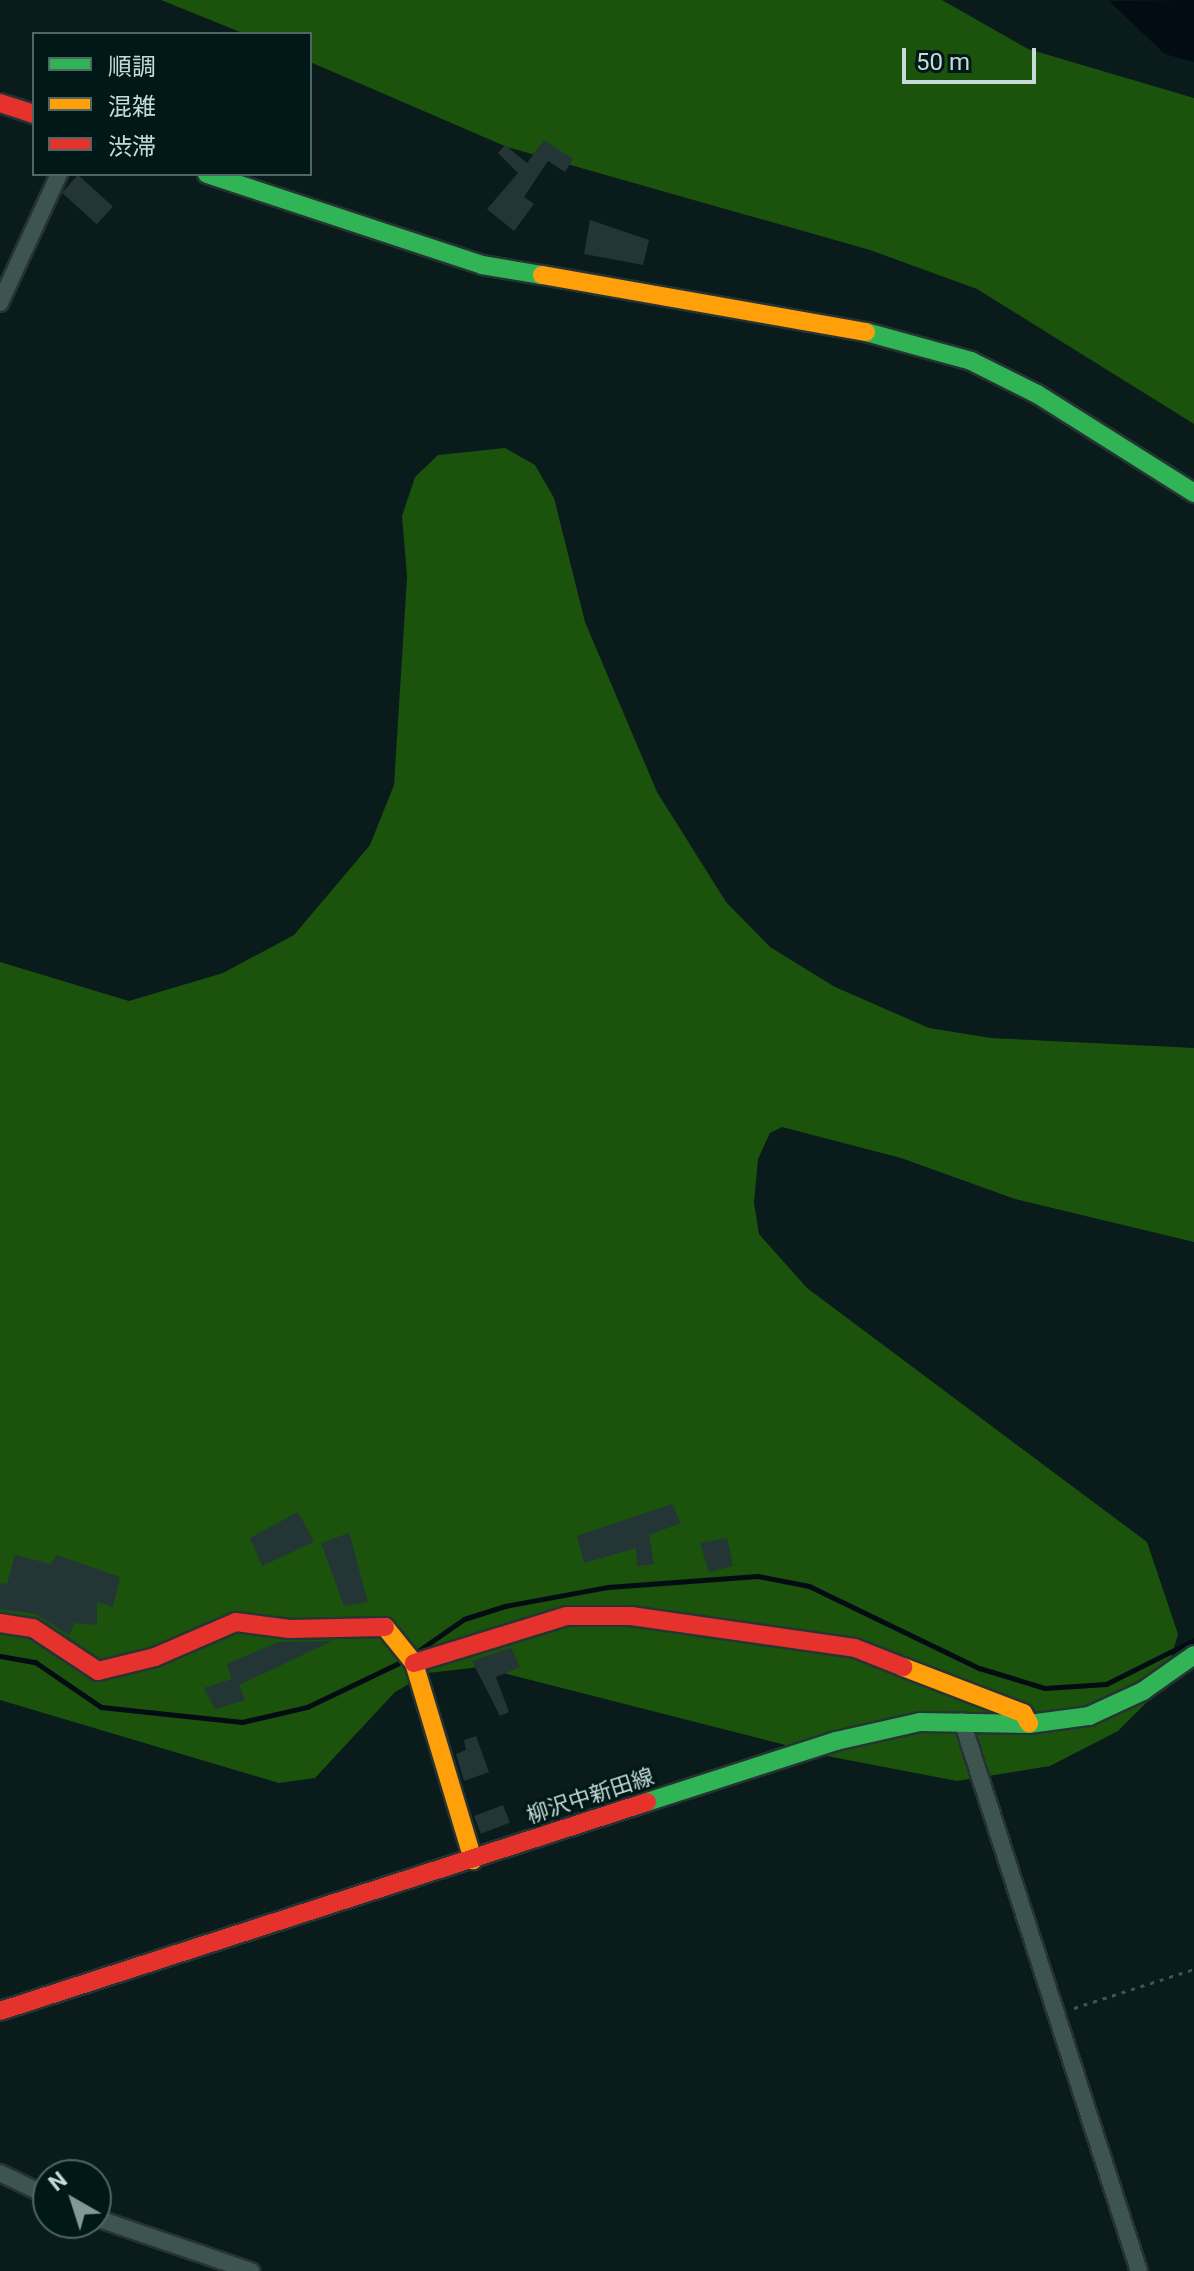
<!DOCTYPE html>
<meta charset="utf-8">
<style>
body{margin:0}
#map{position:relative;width:1194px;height:2271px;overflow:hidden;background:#091b1a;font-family:Roboto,"Noto Sans JP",sans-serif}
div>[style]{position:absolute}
.forest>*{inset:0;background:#1b520c}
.water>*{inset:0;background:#030c13}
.stream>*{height:5px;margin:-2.5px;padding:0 2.5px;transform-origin:2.5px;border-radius:2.5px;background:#030c13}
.building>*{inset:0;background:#243536;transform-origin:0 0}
.path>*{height:3px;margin-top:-1.5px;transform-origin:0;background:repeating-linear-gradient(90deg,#425550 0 4px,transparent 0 10px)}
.roads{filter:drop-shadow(2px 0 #253433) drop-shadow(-2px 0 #253433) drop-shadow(0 2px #253433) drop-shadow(0 -2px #253433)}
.street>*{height:16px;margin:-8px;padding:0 8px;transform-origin:8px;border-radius:8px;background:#3d554e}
.fast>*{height:18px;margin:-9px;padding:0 9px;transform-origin:9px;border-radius:9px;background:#30b455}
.slow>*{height:18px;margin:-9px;padding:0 9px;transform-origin:9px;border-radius:9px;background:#ff9f0a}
.jam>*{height:18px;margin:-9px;padding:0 9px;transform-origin:9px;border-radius:9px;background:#e5322d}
span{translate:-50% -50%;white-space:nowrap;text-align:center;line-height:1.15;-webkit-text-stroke:6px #001817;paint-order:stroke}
.street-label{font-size:22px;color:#c5dbd9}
.legend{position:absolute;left:32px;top:32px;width:280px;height:144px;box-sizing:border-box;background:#001817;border:2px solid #4f6665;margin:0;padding:10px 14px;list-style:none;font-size:24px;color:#c5dbd9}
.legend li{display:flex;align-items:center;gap:16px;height:40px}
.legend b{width:40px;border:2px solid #4f6665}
.north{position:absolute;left:32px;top:2159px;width:80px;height:80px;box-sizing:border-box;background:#001817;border:2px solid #4f6665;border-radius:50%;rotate:321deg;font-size:22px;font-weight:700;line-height:32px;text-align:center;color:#c5dbd9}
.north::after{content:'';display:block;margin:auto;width:28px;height:36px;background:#839896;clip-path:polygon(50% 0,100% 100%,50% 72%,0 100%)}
.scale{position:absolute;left:902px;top:48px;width:134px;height:36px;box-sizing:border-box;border:4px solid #c5dbd9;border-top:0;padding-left:10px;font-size:24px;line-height:28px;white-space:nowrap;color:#c5dbd9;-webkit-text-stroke:6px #001817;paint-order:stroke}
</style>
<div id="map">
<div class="forest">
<div style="clip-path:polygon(161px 0,942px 0,1028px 49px,1194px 98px,1194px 424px,977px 289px,870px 250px,507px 147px,310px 62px,310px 34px,245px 34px)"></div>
<div style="clip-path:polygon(505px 448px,535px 465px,554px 498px,585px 622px,657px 792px,726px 902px,770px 947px,835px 987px,929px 1028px,991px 1038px,1194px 1048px,1194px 1242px,1015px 1199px,901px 1158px,782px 1127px,770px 1133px,758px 1159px,754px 1203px,759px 1234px,807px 1288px,1147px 1542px,1178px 1634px,1163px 1686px,1118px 1731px,1050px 1766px,957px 1781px,832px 1757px,480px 1667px,428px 1673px,395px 1692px,315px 1778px,279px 1783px,0 1700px,0 962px,129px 1001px,223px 973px,294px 935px,370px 845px,394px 785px,407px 577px,402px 516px,415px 477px,438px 455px)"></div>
</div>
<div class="water">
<div style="clip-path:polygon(1194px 0,1194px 62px,1165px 54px,1109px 1px)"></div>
</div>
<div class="stream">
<div style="left:418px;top:1651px;width:56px;rotate:-34.8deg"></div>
<div style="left:464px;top:1619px;width:43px;rotate:-17.6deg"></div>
<div style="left:505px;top:1606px;width:105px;rotate:-10.5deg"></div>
<div style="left:608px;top:1587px;width:150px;rotate:-4.2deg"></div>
<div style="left:758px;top:1576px;width:52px;rotate:11.1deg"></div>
<div style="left:809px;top:1586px;width:189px;rotate:25.8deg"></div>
<div style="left:979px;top:1668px;width:69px;rotate:16.9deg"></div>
<div style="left:1045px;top:1688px;width:61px;rotate:-3.8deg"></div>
<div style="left:1106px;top:1684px;width:98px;rotate:-26.6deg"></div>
<div style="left:0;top:1656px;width:36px;rotate:10deg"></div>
<div style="left:35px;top:1662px;width:80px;rotate:34.3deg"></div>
<div style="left:101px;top:1707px;width:142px;rotate:6.1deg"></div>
<div style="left:242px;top:1722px;width:67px;rotate:-13deg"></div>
<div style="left:307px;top:1707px;width:106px;rotate:-25.6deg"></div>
</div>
<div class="building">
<div style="clip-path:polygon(544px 140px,573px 159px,565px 172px,548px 161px,524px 197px,534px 204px,514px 231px,487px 209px,518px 173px,498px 153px,505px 145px,527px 163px)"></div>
<div style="left:78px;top:175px;width:47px;height:24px;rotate:42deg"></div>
<div style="clip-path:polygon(590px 220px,649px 240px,643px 265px,584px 254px)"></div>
<div style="clip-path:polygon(672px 1504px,681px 1523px,649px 1535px,654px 1564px,637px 1566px,636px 1548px,584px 1563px,577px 1536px)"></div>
<div style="clip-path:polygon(298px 1512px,314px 1542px,262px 1566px,250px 1538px)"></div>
<div style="clip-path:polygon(349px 1533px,368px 1602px,344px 1606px,321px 1543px)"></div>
<div style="clip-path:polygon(727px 1538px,733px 1566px,709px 1572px,700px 1543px)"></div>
<div style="clip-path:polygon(15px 1555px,51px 1564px,56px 1555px,120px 1577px,113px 1607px,97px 1602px,97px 1625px,75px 1623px,69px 1635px,36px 1614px,0 1609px,0 1583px,7px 1584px)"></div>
<div style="clip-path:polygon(332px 1641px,239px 1685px,245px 1700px,215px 1709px,204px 1688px,232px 1679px,227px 1664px,279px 1642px)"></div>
<div style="clip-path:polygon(511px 1648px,520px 1667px,496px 1677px,509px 1712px,500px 1716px,472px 1661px)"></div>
<div style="clip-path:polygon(476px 1736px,489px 1772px,464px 1781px,456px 1754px,466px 1750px,464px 1740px)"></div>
<div style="left:503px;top:1805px;width:19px;height:31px;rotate:69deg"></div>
</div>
<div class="path">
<div style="left:1074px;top:2008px;width:126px;rotate:-18deg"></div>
</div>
<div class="roads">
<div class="street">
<div style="left:0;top:303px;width:142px;rotate:-65.4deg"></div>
<div style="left:962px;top:1721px;width:578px;rotate:72.16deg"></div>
<div style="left:0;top:2173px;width:53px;rotate:25.6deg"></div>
<div style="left:96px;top:2218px;width:164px;rotate:18.9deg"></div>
</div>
<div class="fast">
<div style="left:207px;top:174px;width:290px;rotate:18.3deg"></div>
<div style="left:482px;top:265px;width:61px;rotate:9.5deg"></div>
<div style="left:866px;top:332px;width:109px;rotate:15.4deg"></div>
<div style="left:971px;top:361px;width:74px;rotate:26.6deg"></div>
<div style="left:1037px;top:394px;width:186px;rotate:32.2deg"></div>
<div style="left:647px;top:1802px;width:199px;rotate:-17.9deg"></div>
<div style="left:836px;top:1741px;width:86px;rotate:-12.7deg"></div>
<div style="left:920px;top:1722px;width:109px;rotate:1.1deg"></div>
<div style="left:1029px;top:1724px;width:61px;rotate:-7.6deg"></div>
<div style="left:1089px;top:1716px;width:60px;rotate:-24.8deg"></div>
<div style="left:1143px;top:1691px;width:62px;rotate:-35.2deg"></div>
</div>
<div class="slow">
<div style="left:542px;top:275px;width:329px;rotate:10deg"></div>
<div style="left:385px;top:1627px;width:46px;rotate:51.1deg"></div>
<div style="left:414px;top:1663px;width:206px;rotate:73.3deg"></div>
<div style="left:903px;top:1667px;width:129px;rotate:21deg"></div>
<div style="left:1023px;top:1713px;width:12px;rotate:59deg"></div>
</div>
<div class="jam">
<div style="left:0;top:103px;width:36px;rotate:18deg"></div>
<div style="left:0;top:1623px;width:33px;rotate:9deg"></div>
<div style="left:33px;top:1628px;width:78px;rotate:33.5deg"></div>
<div style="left:98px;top:1671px;width:59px;rotate:-13.8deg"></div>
<div style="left:155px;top:1657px;width:88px;rotate:-23.4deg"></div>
<div style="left:236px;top:1622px;width:54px;rotate:7.4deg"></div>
<div style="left:290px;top:1629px;width:95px;rotate:-1.2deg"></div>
<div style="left:414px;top:1663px;width:160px;rotate:-17.1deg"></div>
<div style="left:567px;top:1616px;width:64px"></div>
<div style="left:631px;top:1616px;width:226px;rotate:8.1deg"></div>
<div style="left:855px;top:1648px;width:52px;rotate:21.6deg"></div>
<div style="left:0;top:2011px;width:680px;rotate:-17.9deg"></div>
</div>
</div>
<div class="street-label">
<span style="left:590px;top:1796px;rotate:-18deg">柳沢中新田線</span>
</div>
<ul class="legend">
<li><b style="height:10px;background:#30b455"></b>順調</li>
<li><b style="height:10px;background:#ff9f0a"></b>混雑</li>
<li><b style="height:10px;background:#e5322d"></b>渋滞</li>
</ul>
<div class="north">N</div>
<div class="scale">50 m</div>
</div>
